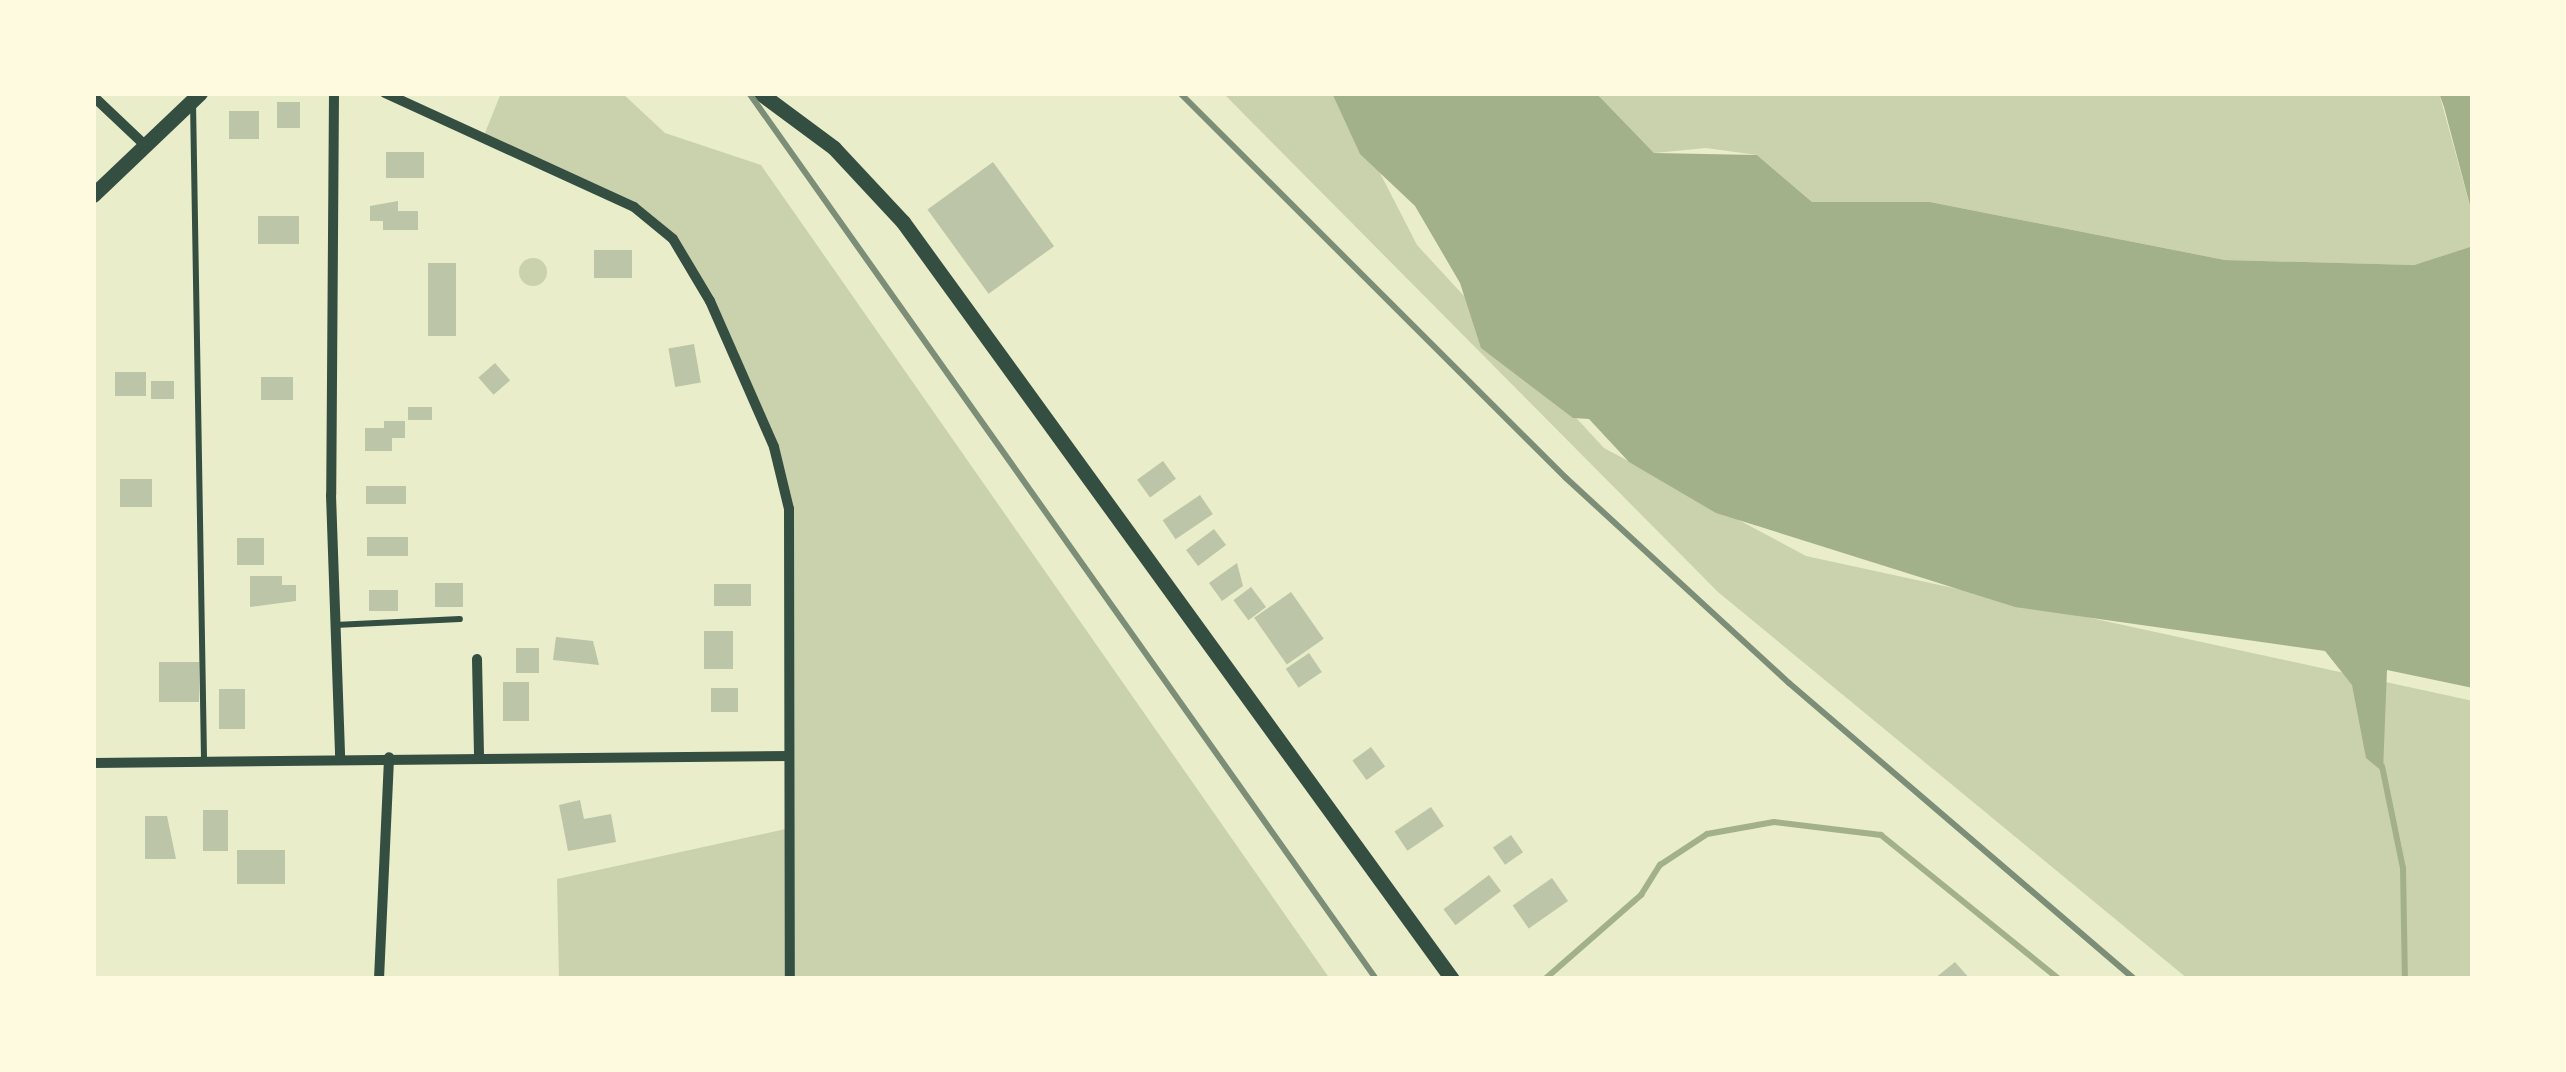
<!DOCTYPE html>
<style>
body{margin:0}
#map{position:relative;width:2566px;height:1072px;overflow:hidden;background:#e9edc9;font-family:"Roboto Condensed",sans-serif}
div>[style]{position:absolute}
.green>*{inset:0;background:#cad2ad}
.round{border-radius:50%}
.water>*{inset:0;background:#a3b18a}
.stream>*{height:6px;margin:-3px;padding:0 3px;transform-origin:3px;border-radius:3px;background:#a3b18a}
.building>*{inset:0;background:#bcc5a7;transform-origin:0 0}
.service>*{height:6px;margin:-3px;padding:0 3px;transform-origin:3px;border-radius:3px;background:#344e41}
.minor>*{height:10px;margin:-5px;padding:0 5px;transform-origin:5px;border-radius:5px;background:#344e41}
.secondary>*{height:15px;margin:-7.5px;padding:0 7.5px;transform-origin:7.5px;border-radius:7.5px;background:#344e41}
.rail>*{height:6px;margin:-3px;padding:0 3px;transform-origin:3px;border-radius:3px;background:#7c8e77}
span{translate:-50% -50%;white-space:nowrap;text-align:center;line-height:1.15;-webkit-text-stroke:10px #fefae0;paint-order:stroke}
.frame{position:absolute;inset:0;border:96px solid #fefae0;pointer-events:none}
</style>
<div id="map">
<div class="green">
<div style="clip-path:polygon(501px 93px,622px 93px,665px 133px,761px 165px,1330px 979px,559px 979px,557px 879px,790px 828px,789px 509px,747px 383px,673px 239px,634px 207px,483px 138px)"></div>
<div style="clip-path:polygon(1223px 93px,1339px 93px,1417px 245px,1604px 448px,1806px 556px,2473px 701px,2473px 979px,2188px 979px,1718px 592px)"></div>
<div style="clip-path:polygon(1596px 93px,2439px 93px,2473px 217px,2473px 246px,2414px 265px,2225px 260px,1930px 202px,1812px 202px,1757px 155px,1706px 148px,1654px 153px)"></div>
<div class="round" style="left:519px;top:258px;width:28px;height:28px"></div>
</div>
<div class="water">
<div style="clip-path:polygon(1332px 93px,1596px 93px,1654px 153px,1757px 155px,1812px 202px,1930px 202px,2225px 260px,2414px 265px,2473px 246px,2473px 688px,2387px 670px,2383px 772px,2366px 758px,2352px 685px,2325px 651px,2015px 607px,1716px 513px,1629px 462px,1589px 419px,1573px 418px,1481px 348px,1460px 283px,1415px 206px,1360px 154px)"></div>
<div style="clip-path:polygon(2439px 93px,2473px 93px,2473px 217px,2444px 107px)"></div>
</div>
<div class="stream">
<div style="left:2382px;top:766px;width:104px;rotate:78.4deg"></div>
<div style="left:2403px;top:868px;width:111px;rotate:89deg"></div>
<div style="left:1545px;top:979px;width:128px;rotate:-41.2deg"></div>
<div style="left:1641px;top:895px;width:36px;rotate:-58deg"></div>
<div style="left:1660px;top:865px;width:56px;rotate:-33.4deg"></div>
<div style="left:1707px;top:834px;width:68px;rotate:-10.2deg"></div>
<div style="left:1774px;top:822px;width:108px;rotate:6.9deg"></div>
<div style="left:1881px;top:835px;width:229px;rotate:39deg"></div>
</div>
<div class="building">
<div style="left:277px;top:102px;width:23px;height:26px"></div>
<div style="left:229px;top:111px;width:30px;height:28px"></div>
<div style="left:386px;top:152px;width:38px;height:26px"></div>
<div style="left:993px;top:162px;width:104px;height:81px;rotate:54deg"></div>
<div style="clip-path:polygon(398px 201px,398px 211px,418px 211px,418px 230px,383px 230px,383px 221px,370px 221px,370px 206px)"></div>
<div style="left:258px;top:216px;width:41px;height:28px"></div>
<div style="left:594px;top:250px;width:38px;height:28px"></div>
<div style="left:428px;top:263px;width:28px;height:73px"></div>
<div style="left:694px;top:344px;width:39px;height:26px;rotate:80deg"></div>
<div style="left:495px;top:363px;width:23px;height:22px;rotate:49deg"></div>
<div style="left:115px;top:372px;width:31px;height:24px"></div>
<div style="left:261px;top:377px;width:32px;height:23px"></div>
<div style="left:151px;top:381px;width:23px;height:18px"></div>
<div style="left:408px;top:407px;width:24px;height:13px"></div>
<div style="clip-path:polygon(384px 421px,405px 421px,405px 438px,392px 438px,392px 451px,365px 451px,365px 428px,384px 428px)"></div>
<div style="left:1163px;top:461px;width:22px;height:32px;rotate:54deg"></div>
<div style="left:120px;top:479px;width:32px;height:28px"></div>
<div style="left:366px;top:486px;width:40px;height:18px"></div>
<div style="left:1200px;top:495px;width:23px;height:45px;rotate:56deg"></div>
<div style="left:1214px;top:529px;width:20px;height:35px;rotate:53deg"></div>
<div style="left:367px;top:537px;width:41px;height:19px"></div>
<div style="left:237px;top:538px;width:27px;height:27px"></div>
<div style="clip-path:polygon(1237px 563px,1243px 586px,1222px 601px,1209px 583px)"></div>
<div style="clip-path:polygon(250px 576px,282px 576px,282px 585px,296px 585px,296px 601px,250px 607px)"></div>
<div style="left:435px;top:583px;width:28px;height:24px"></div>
<div style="left:714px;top:584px;width:37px;height:22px"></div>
<div style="left:1251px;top:587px;width:25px;height:22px;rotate:53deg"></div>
<div style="left:369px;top:590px;width:29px;height:21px"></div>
<div style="left:1291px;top:592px;width:57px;height:45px;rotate:55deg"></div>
<div style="left:704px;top:631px;width:29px;height:38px"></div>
<div style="clip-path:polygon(556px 637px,593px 641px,599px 665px,553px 660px)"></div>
<div style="left:516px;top:648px;width:23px;height:25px"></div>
<div style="left:1309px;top:653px;width:23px;height:28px;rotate:56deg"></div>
<div style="left:159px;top:662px;width:40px;height:40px"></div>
<div style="left:503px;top:682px;width:26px;height:39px"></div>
<div style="left:711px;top:688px;width:27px;height:24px"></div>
<div style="left:219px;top:689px;width:26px;height:40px"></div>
<div style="left:1371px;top:747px;width:24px;height:23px;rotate:54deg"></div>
<div style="clip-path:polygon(580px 800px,584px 819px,611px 814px,616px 842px,568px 851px,559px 805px)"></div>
<div style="left:1431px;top:807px;width:23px;height:44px;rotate:56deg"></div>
<div style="left:203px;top:810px;width:25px;height:41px"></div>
<div style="clip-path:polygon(145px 816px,167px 816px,176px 859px,145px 859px)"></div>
<div style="left:1511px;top:835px;width:21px;height:22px;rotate:55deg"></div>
<div style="left:237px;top:850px;width:48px;height:34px"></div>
<div style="left:1489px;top:875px;width:20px;height:57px;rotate:53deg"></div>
<div style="left:1552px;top:878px;width:28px;height:48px;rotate:55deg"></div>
<div style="clip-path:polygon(1955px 962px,1970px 979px,1934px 979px)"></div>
</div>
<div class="service">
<div style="left:193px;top:102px;width:656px;rotate:89.04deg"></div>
<div style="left:335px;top:625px;width:125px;rotate:-2.7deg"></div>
</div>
<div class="minor">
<div style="left:334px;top:93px;width:402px;rotate:90.4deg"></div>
<div style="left:331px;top:495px;width:262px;rotate:88deg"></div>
<div style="left:385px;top:93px;width:274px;rotate:24.6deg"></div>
<div style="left:634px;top:207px;width:50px;rotate:39.4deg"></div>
<div style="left:673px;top:239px;width:72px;rotate:59.2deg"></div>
<div style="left:710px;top:301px;width:159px;rotate:66.3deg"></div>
<div style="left:774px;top:447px;width:64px;rotate:76.4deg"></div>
<div style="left:789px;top:509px;width:470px;rotate:89.9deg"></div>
<div style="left:93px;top:96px;width:74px;rotate:43.4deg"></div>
<div style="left:477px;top:659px;width:99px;rotate:88.8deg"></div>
<div style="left:93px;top:763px;width:696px;rotate:-0.58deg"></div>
<div style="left:379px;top:979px;width:222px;rotate:-87.4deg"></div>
</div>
<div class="secondary">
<div style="left:760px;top:93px;width:92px;rotate:36.6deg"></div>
<div style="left:834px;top:148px;width:101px;rotate:47deg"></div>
<div style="left:903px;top:222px;width:935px;rotate:54.05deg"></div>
<div style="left:93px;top:195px;width:148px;rotate:-43.6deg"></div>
</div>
<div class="rail">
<div style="left:749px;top:93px;width:1085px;rotate:54.71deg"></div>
<div style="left:1180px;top:93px;width:545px;rotate:44.93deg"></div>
<div style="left:1566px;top:478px;width:303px;rotate:42.6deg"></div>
<div style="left:1789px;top:683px;width:455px;rotate:40.6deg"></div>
</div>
<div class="frame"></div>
</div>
